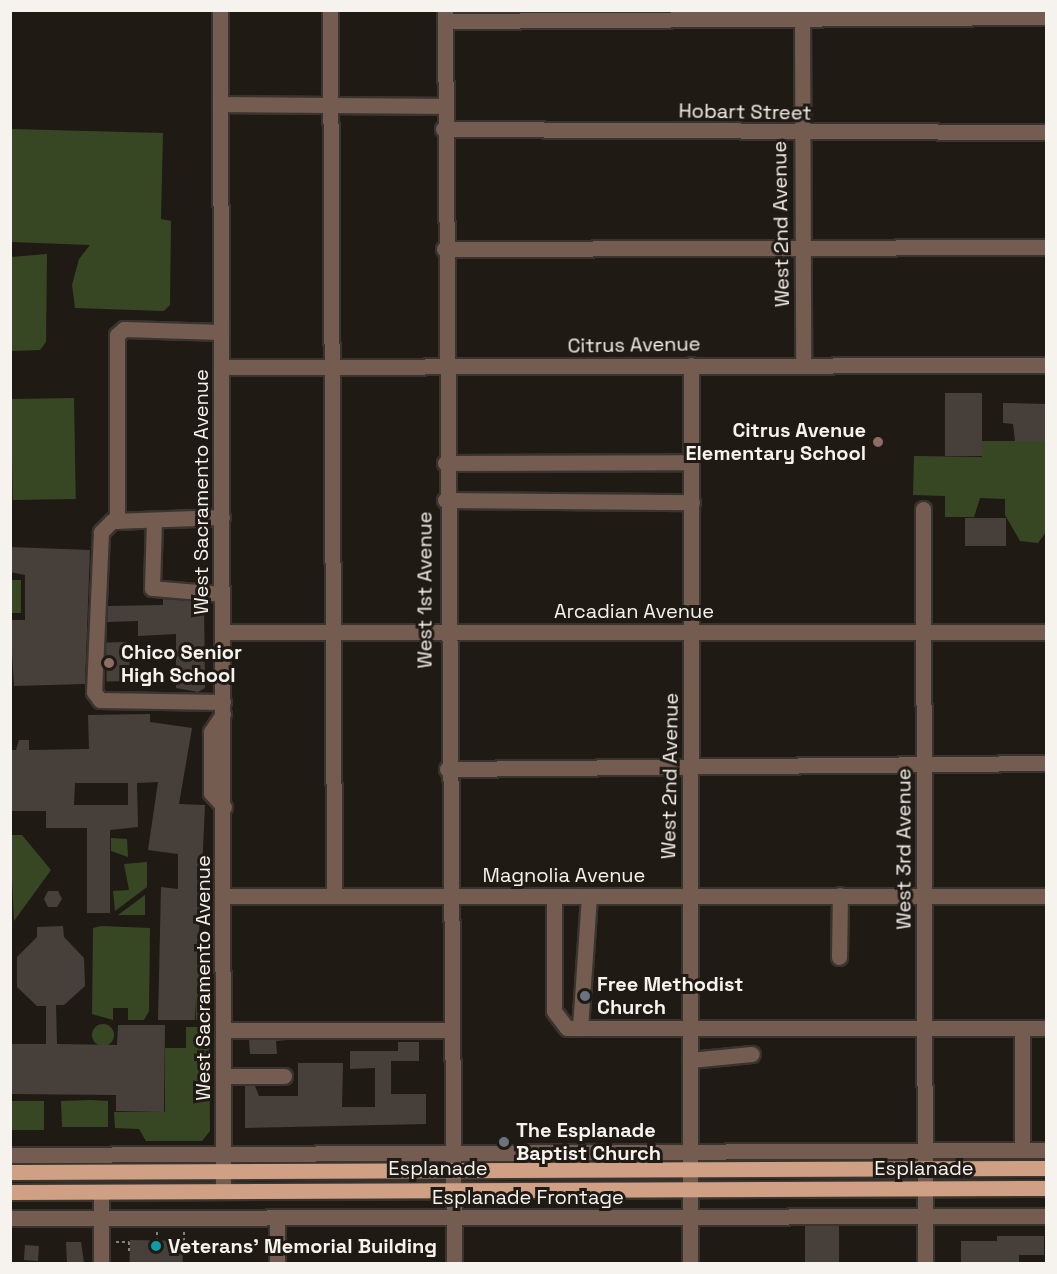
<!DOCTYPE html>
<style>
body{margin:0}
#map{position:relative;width:1057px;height:1274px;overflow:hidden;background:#201a15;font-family:"Space Grotesk",sans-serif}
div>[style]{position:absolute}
.green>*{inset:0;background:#384723;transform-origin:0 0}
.round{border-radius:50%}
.building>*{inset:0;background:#47403a;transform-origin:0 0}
.path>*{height:2px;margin-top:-1px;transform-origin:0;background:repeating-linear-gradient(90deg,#85807c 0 3px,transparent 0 6px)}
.roads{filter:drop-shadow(2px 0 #3a342f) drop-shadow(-2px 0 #3a342f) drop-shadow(0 2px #3a342f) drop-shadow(0 -2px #3a342f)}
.minor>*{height:15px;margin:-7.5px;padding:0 7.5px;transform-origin:7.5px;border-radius:7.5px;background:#745d50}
.major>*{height:15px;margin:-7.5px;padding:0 7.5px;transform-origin:7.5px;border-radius:7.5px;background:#cfa084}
.dots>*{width:16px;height:16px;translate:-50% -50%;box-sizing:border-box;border:3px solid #201a15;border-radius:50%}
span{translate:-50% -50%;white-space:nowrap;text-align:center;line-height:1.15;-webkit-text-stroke:6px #201a15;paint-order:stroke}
.street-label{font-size:20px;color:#f6f2ee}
.poi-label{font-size:20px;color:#f6f2ee;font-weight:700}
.right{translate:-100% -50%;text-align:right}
.left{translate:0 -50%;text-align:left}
.frame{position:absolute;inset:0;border:12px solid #f6f2ee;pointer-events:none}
</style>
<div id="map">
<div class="green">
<div style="clip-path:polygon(11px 129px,163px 133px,161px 219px,171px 221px,170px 305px,164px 311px,75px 308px,72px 285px,79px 259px,90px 245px,11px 242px)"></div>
<div style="clip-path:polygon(47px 254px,46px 342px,40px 350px,11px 351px,11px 257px)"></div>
<div style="left:74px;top:398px;width:101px;height:63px;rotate:89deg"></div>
<div style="clip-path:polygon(982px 441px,1046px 441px,1046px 532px,1038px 543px,1020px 541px,1005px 515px,1005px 499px,980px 498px,974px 517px,945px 517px,945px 496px,913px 495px,914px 456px,982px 457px)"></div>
<div style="left:10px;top:580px;width:11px;height:33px"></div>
<div style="clip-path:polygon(10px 835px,22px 835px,51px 870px,14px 921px)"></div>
<div style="clip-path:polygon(111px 838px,127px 839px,128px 857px,111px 851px)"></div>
<div style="clip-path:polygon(147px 862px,147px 887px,115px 911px,113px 891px,129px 890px,124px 864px)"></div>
<div style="clip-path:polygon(145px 895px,145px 915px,118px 915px)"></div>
<div style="clip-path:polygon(101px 926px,150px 928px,149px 1011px,144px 1020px,128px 1020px,128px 1008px,113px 1008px,113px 1020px,92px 1014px,93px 928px)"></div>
<div style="left:196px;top:957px;width:13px;height:63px"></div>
<div class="round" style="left:92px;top:1024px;width:22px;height:22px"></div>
<div style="clip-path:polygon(186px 1027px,209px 1027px,210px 1131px,202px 1141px,146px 1141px,139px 1129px,115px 1128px,114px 1112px,165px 1112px,165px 1048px,186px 1048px)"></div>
<div style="clip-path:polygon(91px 1100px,108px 1101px,108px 1127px,62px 1127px,61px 1101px)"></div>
<div style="left:11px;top:1101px;width:33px;height:29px"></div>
</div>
<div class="building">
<div style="left:945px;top:393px;width:37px;height:63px"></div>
<div style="clip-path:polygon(1003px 403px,1047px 404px,1047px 441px,1015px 441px,1013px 424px,1003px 423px)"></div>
<div style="left:965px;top:518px;width:41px;height:28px"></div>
<div style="clip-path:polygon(10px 547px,90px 550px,85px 684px,14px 686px,10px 620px,25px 620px,25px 575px,10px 572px)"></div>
<div style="clip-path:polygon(163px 599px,204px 602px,205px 688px,198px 692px,176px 688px,176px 634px,138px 636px,138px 621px,107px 622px,108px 606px,163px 605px)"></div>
<div style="left:129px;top:642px;width:39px;height:23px;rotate:89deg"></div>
<div style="clip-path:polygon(evenodd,150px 714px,150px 722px,192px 728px,179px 804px,205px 805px,195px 1020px,158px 1020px,161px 887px,178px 889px,178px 854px,148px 850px,158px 782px,137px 783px,138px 827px,110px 830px,110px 913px,87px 913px,87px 828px,46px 828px,46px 811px,10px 811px,10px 750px,16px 750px,19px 740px,29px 740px,29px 750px,89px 749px,88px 715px,150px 714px,75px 783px,128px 783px,128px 805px,74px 805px,75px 783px)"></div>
<div style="clip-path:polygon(48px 891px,58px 891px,62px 899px,57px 907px,48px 907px,44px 899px)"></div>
<div style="clip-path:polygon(63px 926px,64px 937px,84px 958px,85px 986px,64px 1005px,56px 1005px,57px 1044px,117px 1045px,118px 1025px,165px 1025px,164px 1112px,116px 1111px,116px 1095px,10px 1094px,10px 1044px,46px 1044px,46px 1006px,37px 1006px,17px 987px,17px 957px,37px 937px,37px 927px)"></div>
<div style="clip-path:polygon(249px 1040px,288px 1040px,276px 1041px,277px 1054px,250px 1054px)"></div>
<div style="clip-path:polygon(398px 1042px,419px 1042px,419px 1061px,391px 1061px,391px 1094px,426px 1094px,426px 1124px,245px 1128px,245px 1086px,255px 1086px,259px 1096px,298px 1096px,298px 1063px,343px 1063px,342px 1107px,375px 1107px,375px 1068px,350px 1069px,350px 1051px,398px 1051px)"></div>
<div style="left:805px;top:1226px;width:34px;height:37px"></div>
<div style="clip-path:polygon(997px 1236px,1044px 1236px,1044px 1255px,1019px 1255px,1019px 1263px,961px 1263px,961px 1241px,997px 1241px)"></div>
<div style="left:130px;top:1240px;width:53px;height:23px;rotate:1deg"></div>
<div style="clip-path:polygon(66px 1242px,81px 1242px,84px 1263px,67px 1263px)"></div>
<div style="left:25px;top:1245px;width:14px;height:15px;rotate:4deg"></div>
</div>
<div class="path">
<div style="left:157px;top:1241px;width:10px;rotate:-90deg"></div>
<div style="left:184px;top:1241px;width:9px;rotate:-90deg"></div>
<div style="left:116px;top:1242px;width:13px"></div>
<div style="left:129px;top:1242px;width:10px;rotate:90deg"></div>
</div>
<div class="roads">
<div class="minor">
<div style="left:220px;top:10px;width:1179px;rotate:89.85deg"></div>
<div style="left:330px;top:10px;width:886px;rotate:89.74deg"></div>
<div style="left:445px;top:10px;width:1254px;rotate:89.59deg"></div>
<div style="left:802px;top:10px;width:355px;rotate:89.8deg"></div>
<div style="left:445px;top:21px;width:601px;rotate:-0.38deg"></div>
<div style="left:220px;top:104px;width:223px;rotate:0.5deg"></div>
<div style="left:443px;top:129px;width:603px;rotate:0.29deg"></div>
<div style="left:444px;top:249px;width:602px;rotate:-0.19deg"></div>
<div style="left:221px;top:367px;width:825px;rotate:-0.14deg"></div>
<div style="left:445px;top:463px;width:246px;rotate:-0.2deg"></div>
<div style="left:445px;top:500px;width:247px;rotate:0.5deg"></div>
<div style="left:923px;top:509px;width:755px;rotate:89.85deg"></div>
<div style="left:222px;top:517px;width:110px;rotate:177.9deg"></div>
<div style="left:112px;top:521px;width:16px;rotate:135deg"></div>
<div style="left:101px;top:532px;width:160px;rotate:92.5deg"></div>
<div style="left:94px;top:692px;width:10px;rotate:53deg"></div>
<div style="left:100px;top:700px;width:123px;rotate:0.9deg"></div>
<div style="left:154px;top:520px;width:68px;rotate:91.7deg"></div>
<div style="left:152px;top:588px;width:70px;rotate:4.9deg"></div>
<div style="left:117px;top:521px;width:186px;rotate:-90deg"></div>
<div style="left:117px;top:335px;width:9px;rotate:-41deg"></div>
<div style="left:124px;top:329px;width:97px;rotate:1.8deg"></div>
<div style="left:222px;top:632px;width:824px"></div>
<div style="left:223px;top:714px;width:22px;rotate:124deg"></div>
<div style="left:211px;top:732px;width:61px;rotate:90deg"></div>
<div style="left:211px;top:793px;width:19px;rotate:47deg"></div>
<div style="left:447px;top:769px;width:599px;rotate:-0.57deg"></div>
<div style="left:226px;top:896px;width:820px"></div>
<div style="left:554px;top:896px;width:115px;rotate:90deg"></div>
<div style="left:554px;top:1011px;width:21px;rotate:53deg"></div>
<div style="left:567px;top:1028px;width:479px"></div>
<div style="left:839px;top:957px;width:62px;rotate:-89.1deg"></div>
<div style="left:580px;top:1028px;width:132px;rotate:-86.1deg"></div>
<div style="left:1022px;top:1028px;width:122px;rotate:90deg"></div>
<div style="left:224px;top:1030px;width:226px"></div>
<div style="left:690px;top:1060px;width:62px;rotate:-5.5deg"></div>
<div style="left:224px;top:1076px;width:60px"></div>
<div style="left:10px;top:1155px;width:1036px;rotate:-0.28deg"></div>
<div style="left:10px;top:1218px;width:1036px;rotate:-0.11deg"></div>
<div style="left:101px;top:1264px;width:72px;rotate:-90deg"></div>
<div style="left:277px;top:1264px;width:45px;rotate:-90deg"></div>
<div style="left:690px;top:1264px;width:899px;rotate:-89.94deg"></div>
</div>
<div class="major">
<div style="left:10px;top:1172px;width:1036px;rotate:-0.22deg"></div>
<div style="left:10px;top:1192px;width:1036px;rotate:-0.22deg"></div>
</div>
</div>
<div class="dots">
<div style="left:878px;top:442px;background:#8d6e63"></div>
<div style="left:109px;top:663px;background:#8d6e63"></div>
<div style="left:585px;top:996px;background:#6b7280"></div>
<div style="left:504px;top:1142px;background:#6b7280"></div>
<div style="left:156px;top:1246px;background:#0f9aa8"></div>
</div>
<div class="street-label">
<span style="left:745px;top:112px;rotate:1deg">Hobart Street</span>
<span style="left:781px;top:224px;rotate:-91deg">West 2nd Avenue</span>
<span style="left:634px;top:345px;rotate:-1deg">Citrus Avenue</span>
<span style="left:201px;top:492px;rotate:-90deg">West Sacramento Avenue</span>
<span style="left:425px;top:590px;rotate:-90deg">West 1st Avenue</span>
<span style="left:634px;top:611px">Arcadian Avenue</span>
<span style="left:670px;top:776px;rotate:-89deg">West 2nd Avenue</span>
<span style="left:904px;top:849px;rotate:-90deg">West 3rd Avenue</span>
<span style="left:564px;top:875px">Magnolia Avenue</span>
<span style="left:203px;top:978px;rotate:-90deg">West Sacramento Avenue</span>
<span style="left:438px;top:1168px">Esplanade</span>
<span style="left:924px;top:1168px">Esplanade</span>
<span style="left:528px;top:1197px">Esplanade Frontage</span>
</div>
<div class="poi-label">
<span class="right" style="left:866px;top:442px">Citrus Avenue<br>Elementary School</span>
<span class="left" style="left:121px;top:664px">Chico Senior<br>High School</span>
<span class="left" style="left:597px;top:996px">Free Methodist<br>Church</span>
<span class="left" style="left:516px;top:1142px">The Esplanade<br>Baptist Church</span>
<span class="left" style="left:168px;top:1246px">Veterans' Memorial Building</span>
</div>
<div class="frame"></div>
</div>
